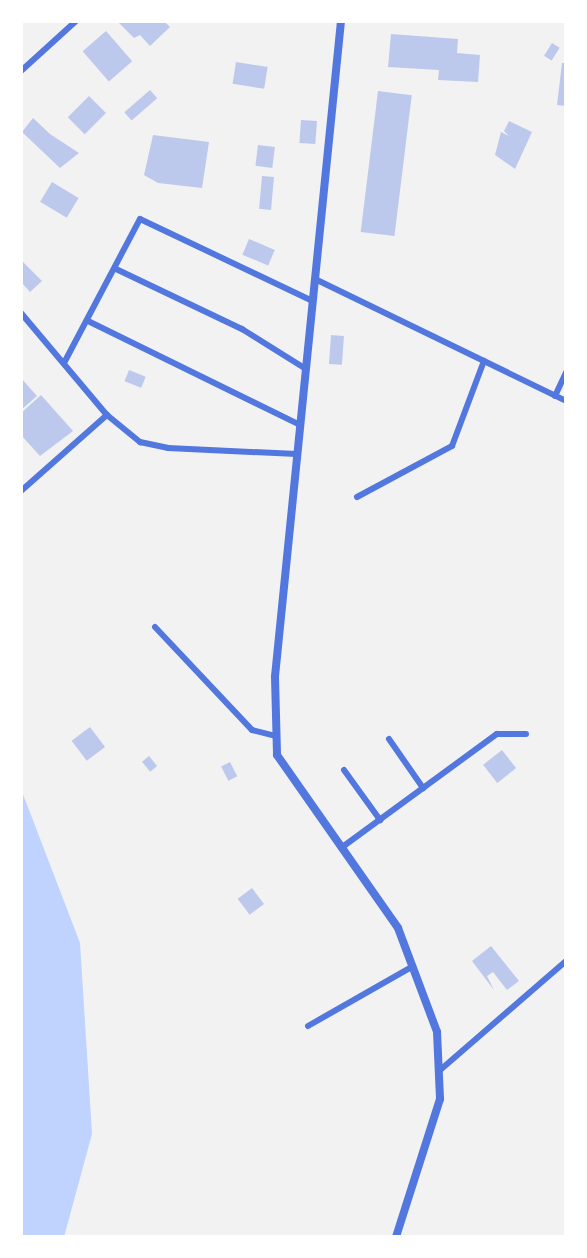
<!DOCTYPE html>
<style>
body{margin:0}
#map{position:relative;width:587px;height:1258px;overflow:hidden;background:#f2f2f2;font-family:Arial,sans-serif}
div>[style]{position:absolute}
.water>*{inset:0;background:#bfd3fe}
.building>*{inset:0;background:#bdc9ec;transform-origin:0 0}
.minor>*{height:6px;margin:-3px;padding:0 3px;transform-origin:3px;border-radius:3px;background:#5277de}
.tertiary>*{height:8px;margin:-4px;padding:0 4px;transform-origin:4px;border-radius:4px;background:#5277de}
span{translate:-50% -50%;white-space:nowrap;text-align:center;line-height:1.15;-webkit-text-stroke:5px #fff;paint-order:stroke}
.frame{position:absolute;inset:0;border:23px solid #fff;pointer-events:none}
</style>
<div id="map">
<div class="water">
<div style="clip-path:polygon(21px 789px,80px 943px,92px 1134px,64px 1237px,21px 1237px)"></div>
</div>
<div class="building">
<div style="clip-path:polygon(117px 21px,164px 21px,170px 27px,150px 46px,140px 35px,134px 38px)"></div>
<div style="left:106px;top:31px;width:40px;height:31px;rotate:49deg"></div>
<div style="clip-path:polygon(391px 34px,458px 39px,457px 53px,480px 55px,478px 82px,438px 80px,439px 70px,388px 67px)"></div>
<div style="left:552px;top:43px;width:9px;height:15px;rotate:32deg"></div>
<div style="left:236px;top:62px;width:32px;height:22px;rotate:9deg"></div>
<div style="clip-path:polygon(562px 63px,566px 63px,566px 106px,557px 105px)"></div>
<div style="left:150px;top:90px;width:11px;height:34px;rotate:49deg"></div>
<div style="left:378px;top:91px;width:34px;height:142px;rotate:7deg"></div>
<div style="left:89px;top:96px;width:24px;height:30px;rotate:45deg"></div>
<div style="clip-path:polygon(33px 118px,50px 134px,79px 153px,60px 168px,22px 132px)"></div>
<div style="left:301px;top:120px;width:16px;height:23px;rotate:4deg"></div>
<div style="clip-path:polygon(509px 121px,532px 132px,515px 169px,495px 155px,501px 132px,509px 136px,504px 131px)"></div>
<div style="clip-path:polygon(153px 135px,209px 142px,202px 188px,158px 183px,144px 175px)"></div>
<div style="left:258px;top:145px;width:17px;height:21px;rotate:7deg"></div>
<div style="left:262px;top:176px;width:12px;height:33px;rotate:5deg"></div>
<div style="left:52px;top:182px;width:31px;height:23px;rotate:31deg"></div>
<div style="left:249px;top:239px;width:28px;height:17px;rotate:23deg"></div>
<div style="clip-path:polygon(22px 261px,42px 281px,30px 292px,21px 282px)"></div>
<div style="left:331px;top:335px;width:13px;height:29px;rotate:4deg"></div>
<div style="left:129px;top:370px;width:18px;height:12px;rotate:22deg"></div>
<div style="clip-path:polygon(21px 378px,37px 396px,21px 410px)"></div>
<div style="clip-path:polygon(41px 395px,73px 431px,40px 456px,21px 435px,21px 413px)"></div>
<div style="left:90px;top:727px;width:25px;height:23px;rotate:53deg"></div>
<div style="left:502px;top:750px;width:23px;height:24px;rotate:52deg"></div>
<div style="left:149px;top:756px;width:13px;height:9px;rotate:51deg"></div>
<div style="left:230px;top:762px;width:16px;height:10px;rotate:63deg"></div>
<div style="left:252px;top:888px;width:20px;height:18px;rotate:53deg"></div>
<div style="clip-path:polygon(491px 946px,519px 981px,507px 990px,493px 972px,487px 976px,494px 990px,472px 961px)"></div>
</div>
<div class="minor">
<div style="left:21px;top:71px;width:74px;rotate:-42.3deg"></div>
<div style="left:116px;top:269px;width:140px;rotate:25.5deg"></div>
<div style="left:242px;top:329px;width:75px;rotate:32deg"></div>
<div style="left:315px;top:279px;width:279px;rotate:25.9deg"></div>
<div style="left:21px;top:313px;width:133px;rotate:49.9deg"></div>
<div style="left:88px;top:321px;width:236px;rotate:26.1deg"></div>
<div style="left:64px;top:363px;width:163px;rotate:-62.2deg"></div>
<div style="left:140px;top:219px;width:191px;rotate:25.4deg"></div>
<div style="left:555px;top:396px;width:26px;rotate:-65deg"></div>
<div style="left:21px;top:491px;width:115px;rotate:-41.5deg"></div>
<div style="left:107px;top:415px;width:43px;rotate:39.3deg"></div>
<div style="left:140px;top:442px;width:29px;rotate:12deg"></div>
<div style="left:168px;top:448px;width:129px;rotate:2.7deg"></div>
<div style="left:357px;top:497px;width:108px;rotate:-28.2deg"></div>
<div style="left:452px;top:446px;width:91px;rotate:-69.4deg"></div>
<div style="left:155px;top:627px;width:141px;rotate:46.7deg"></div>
<div style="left:252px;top:730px;width:25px;rotate:14deg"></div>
<div style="left:389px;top:739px;width:60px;rotate:55.2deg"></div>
<div style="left:344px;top:770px;width:62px;rotate:54.2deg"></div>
<div style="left:341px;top:848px;width:193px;rotate:-36.2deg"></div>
<div style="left:497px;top:734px;width:29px"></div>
<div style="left:308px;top:1026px;width:121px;rotate:-29.7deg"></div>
<div style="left:439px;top:1071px;width:168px;rotate:-40.9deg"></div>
</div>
<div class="tertiary">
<div style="left:341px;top:21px;width:659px;rotate:95.75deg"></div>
<div style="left:275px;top:677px;width:78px;rotate:88.5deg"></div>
<div style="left:277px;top:755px;width:211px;rotate:55deg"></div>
<div style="left:398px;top:928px;width:111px;rotate:69.4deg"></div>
<div style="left:437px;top:1032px;width:67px;rotate:87.4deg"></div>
<div style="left:440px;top:1099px;width:145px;rotate:107.7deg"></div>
</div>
<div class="frame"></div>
</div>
